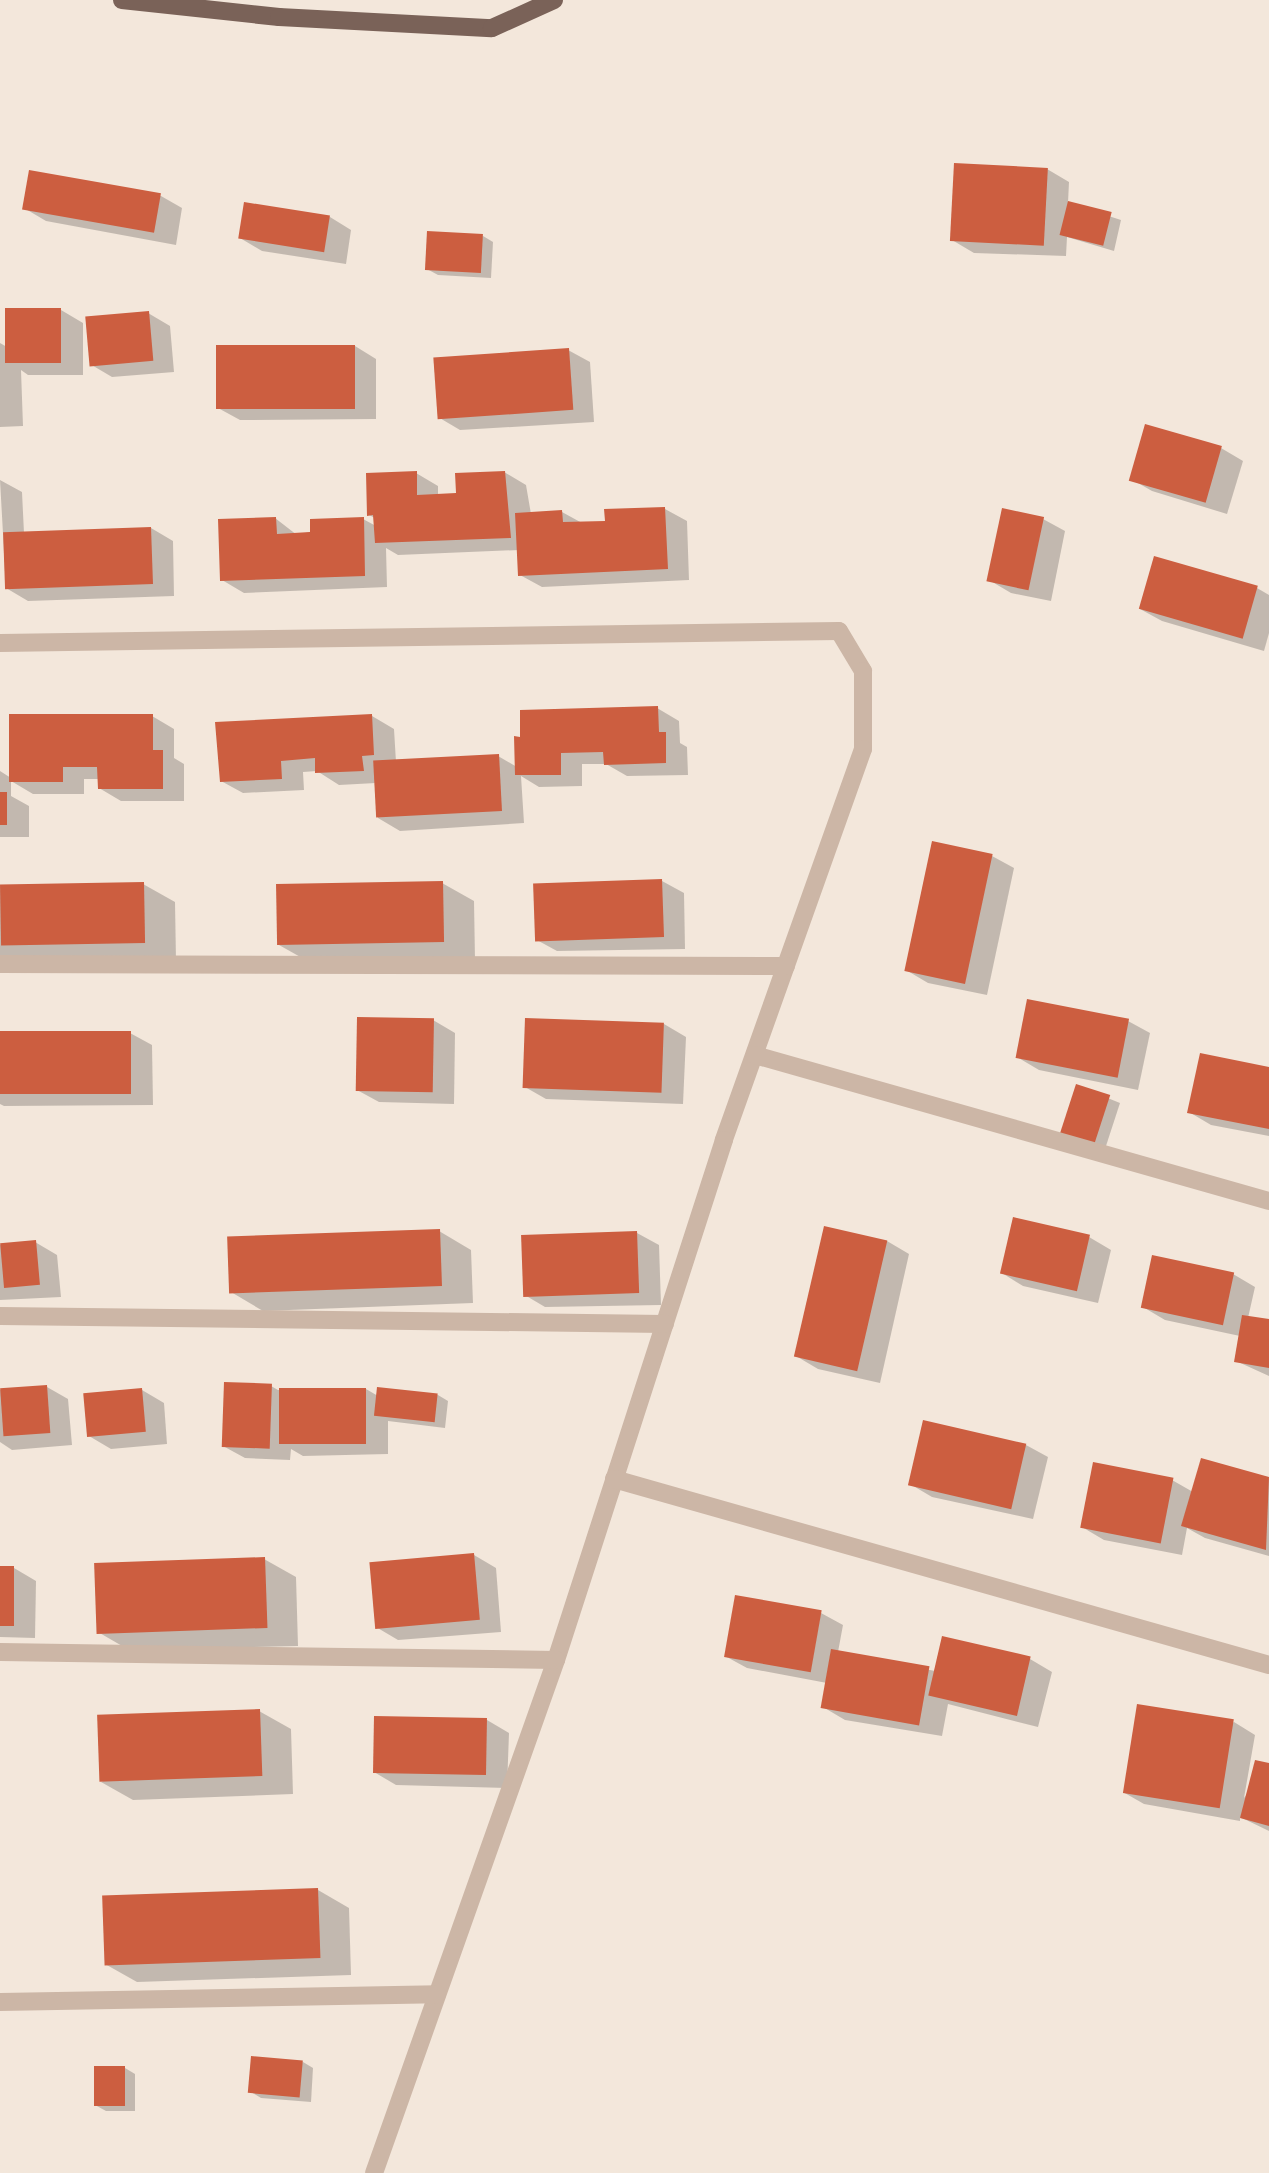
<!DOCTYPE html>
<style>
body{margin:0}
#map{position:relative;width:1269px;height:2173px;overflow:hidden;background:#f3e7db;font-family:Mulish,sans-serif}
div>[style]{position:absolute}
.shadow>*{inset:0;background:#0003}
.building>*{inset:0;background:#cc5e40;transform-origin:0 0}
.minor>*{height:18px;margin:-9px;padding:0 9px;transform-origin:9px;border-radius:9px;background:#ccb6a6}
.major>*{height:18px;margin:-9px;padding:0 9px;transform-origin:9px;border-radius:9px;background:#7a6258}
span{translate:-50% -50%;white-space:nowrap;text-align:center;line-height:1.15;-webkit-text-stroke:7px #faf1e8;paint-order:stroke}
</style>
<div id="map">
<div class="shadow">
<div style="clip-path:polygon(1047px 169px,1069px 182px,1068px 203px,1121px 220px,1114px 251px,1067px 237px,1066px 256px,974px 253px,952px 240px)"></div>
<div style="clip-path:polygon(161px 196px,182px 208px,176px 245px,46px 221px,24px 208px)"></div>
<div style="clip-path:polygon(330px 217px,351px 230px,346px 264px,262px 251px,240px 238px)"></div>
<div style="clip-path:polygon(483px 236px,493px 242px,491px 278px,438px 275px,427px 269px)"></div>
<div style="clip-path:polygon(61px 310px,83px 323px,83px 375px,28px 375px,21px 370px,23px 426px,0 427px,0 343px,7px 347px)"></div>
<div style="clip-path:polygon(148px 313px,170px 326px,174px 372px,112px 377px,90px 364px)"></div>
<div style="clip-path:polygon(355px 346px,376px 359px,376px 419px,240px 420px,218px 408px)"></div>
<div style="clip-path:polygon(568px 350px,590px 362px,594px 422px,460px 430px,438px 417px)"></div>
<div style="clip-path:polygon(1221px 448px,1243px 461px,1227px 514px,1152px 491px,1131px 479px)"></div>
<div style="clip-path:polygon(504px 472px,526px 485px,531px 514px,562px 512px,582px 523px,606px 523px,665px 509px,687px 521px,689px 580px,542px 587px,520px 575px,519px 550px,398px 555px,386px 548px,387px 587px,244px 593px,222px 580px,275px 518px,297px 535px,363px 519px,376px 526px,375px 518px,369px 515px,416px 473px,438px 486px,438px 495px,458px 495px)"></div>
<div style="clip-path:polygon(0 480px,22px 492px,24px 533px,151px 528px,173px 541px,174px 596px,28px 601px,6px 588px)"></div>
<div style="clip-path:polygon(1043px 519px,1065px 531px,1051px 601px,1011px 593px,989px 580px)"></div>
<div style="clip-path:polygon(1257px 588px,1269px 595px,1269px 633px,1264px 651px,1162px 621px,1140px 609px)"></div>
<div style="clip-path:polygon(657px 708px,679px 721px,680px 743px,687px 747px,688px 775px,627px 776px,606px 764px,582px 764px,582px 786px,539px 787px,521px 776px,524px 823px,400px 831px,378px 818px,376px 783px,339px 785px,317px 771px,303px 772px,304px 790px,243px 793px,221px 781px,372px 716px,394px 729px,396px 762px,498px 756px,517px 767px)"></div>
<div style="clip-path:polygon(152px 716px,174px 729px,174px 758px,184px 764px,184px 801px,121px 801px,99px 788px,99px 779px,84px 779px,84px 794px,33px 794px,11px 781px,11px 796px,29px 806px,29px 837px,0 837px,0 771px,11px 778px)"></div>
<div style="clip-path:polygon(992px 856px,1014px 868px,987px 995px,928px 983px,906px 970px)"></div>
<div style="clip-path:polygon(662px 881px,684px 893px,685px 949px,557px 951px,535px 939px)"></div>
<div style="clip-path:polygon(442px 883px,474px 901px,475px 960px,311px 963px,279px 945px)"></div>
<div style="clip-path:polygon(143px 884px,175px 902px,176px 961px,0 959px,0 886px)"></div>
<div style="clip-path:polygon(433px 1020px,455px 1033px,454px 1104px,379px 1102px,357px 1090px)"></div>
<div style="clip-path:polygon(1128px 1021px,1150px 1033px,1138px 1090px,1039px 1070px,1017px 1057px)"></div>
<div style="clip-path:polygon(664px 1024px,686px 1037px,683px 1104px,546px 1099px,525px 1087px)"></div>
<div style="clip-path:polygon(0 1033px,130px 1033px,152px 1045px,153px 1105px,4px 1106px,0 1104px)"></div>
<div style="clip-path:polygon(1269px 1068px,1269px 1136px,1211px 1125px,1189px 1112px)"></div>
<div style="clip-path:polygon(1078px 1086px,1120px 1103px,1105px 1149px,1073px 1138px)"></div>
<div style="clip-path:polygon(439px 1231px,471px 1250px,473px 1303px,263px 1311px,231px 1292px)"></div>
<div style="clip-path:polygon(637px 1233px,659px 1245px,661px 1305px,545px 1307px,523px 1294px)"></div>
<div style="clip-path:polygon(1089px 1237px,1111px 1250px,1098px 1303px,1023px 1286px,1002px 1273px)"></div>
<div style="clip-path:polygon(887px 1241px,909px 1254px,880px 1383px,818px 1369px,796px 1356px)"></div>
<div style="clip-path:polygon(35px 1242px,57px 1255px,61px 1297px,0 1300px,0 1245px)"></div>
<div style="clip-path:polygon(1233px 1274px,1255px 1287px,1248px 1318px,1269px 1321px,1269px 1376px,1236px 1361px,1240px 1336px,1165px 1320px,1143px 1307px)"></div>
<div style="clip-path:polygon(271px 1386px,278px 1390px,366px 1389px,378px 1396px,438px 1395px,448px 1401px,445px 1428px,388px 1421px,388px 1454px,303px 1456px,291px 1449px,290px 1460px,245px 1458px,223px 1446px)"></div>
<div style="clip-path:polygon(47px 1387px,68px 1399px,72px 1445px,12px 1450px,0 1442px,0 1390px)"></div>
<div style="clip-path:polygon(142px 1390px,164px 1403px,167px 1444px,111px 1449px,89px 1436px)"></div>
<div style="clip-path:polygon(924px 1422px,1026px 1445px,1048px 1457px,1033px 1519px,932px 1497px,910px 1484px)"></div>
<div style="clip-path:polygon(1202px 1460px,1269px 1479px,1269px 1556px,1205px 1538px,1187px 1528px,1182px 1555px,1104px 1540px,1082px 1527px,1172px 1480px,1193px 1492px)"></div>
<div style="clip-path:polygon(474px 1555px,496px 1568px,501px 1632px,398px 1640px,376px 1627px)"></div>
<div style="clip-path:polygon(264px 1559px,296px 1577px,298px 1646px,129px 1650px,98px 1632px)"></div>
<div style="clip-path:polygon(0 1568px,14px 1568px,36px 1581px,35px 1638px,0 1637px)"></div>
<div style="clip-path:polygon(821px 1613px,843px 1625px,838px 1652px,935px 1671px,1030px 1659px,1052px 1672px,1038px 1727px,948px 1704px,942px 1736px,845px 1720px,823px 1707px,827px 1683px,747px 1668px,725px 1656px)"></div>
<div style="clip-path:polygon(259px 1711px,291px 1729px,293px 1794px,133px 1800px,101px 1782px)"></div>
<div style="clip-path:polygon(487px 1720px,509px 1733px,507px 1788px,396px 1785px,374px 1772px)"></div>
<div style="clip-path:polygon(1234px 1722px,1255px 1735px,1244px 1798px,1269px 1765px,1269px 1831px,1240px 1817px,1240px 1821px,1144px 1804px,1123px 1792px)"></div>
<div style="clip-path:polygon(318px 1890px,349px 1908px,351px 1975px,137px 1982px,105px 1964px)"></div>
<div style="clip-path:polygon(303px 2062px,313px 2068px,311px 2102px,261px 2098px,251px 2092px)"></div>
<div style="clip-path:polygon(125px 2068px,135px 2074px,135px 2111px,106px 2111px,95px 2105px)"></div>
</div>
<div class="building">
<div style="left:954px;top:163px;width:94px;height:78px;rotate:3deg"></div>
<div style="left:29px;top:170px;width:134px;height:40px;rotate:10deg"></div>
<div style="left:1068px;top:201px;width:45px;height:35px;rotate:14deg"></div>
<div style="left:244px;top:202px;width:87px;height:37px;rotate:9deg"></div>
<div style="left:427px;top:231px;width:56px;height:39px;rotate:3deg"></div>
<div style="left:5px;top:308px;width:56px;height:55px"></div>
<div style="left:149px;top:311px;width:50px;height:64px;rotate:85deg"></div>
<div style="left:216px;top:345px;width:139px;height:64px"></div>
<div style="left:569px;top:348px;width:62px;height:136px;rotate:86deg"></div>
<div style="left:1145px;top:424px;width:80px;height:59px;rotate:16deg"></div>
<div style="clip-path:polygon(417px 471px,417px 495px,456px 493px,455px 473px,505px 471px,511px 538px,375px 543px,373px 515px,367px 516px,366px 473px)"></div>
<div style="clip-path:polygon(665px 507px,668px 569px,518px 576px,515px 513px,562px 510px,563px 522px,605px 521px,604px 509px)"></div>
<div style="left:1002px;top:508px;width:43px;height:75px;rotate:12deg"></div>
<div style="clip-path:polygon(276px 517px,277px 534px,310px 532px,310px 519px,364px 517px,365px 576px,220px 581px,218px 519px)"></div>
<div style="left:151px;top:527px;width:57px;height:148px;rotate:88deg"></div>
<div style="left:1154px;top:556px;width:108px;height:55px;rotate:16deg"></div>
<div style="clip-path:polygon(658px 706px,659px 732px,666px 732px,666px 763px,604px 765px,603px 752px,561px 753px,561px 775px,515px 775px,514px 736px,520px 737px,520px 710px)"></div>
<div style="clip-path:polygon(9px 714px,153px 714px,153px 750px,163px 750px,163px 789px,98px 789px,97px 767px,63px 767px,63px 782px,9px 782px)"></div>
<div style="clip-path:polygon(372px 714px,374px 755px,362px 756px,364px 771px,315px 773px,315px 758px,281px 761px,282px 779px,220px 782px,215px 722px)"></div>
<div style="left:499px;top:754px;width:57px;height:126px;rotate:87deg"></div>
<div style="left:0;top:792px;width:7px;height:33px"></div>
<div style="left:932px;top:841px;width:62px;height:133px;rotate:12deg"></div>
<div style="left:662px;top:879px;width:58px;height:129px;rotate:88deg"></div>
<div style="left:443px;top:881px;width:61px;height:167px;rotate:89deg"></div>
<div style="left:144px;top:882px;width:61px;height:144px;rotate:89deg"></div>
<div style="left:1027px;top:999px;width:104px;height:60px;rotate:11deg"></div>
<div style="left:357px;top:1017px;width:77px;height:74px;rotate:1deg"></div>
<div style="left:525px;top:1018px;width:139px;height:70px;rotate:2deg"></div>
<div style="left:0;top:1031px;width:131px;height:63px"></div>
<div style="clip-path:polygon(1200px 1053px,1269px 1067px,1269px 1129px,1187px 1113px)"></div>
<div style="left:1076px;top:1084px;width:36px;height:52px;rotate:18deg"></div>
<div style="left:1013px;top:1217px;width:79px;height:58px;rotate:13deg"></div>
<div style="left:824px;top:1226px;width:65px;height:134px;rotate:13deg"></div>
<div style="left:440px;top:1229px;width:57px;height:213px;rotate:88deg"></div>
<div style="left:637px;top:1231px;width:62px;height:116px;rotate:88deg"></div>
<div style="left:36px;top:1240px;width:45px;height:36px;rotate:85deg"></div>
<div style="left:1152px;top:1255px;width:84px;height:54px;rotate:12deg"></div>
<div style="clip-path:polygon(1242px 1315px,1269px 1319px,1269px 1368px,1234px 1362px)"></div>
<div style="left:224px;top:1382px;width:48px;height:65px;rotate:2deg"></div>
<div style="left:47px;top:1385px;width:48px;height:47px;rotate:86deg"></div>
<div style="left:377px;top:1387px;width:61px;height:29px;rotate:6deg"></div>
<div style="left:142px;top:1388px;width:44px;height:59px;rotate:85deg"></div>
<div style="left:279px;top:1388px;width:87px;height:56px"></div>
<div style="left:923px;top:1420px;width:106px;height:67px;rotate:13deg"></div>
<div style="clip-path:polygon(1201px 1458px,1269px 1477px,1266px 1550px,1181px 1526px)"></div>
<div style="left:1093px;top:1462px;width:82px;height:67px;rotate:11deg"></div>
<div style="left:474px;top:1553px;width:67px;height:105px;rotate:85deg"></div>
<div style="left:265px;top:1557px;width:71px;height:171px;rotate:88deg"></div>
<div style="left:0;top:1566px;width:14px;height:60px"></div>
<div style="left:735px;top:1595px;width:88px;height:63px;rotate:10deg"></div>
<div style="left:942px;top:1636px;width:91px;height:61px;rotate:13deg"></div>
<div style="left:831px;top:1649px;width:100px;height:60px;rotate:10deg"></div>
<div style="left:1137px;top:1704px;width:98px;height:90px;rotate:9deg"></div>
<div style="left:260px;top:1709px;width:67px;height:163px;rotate:88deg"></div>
<div style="left:374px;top:1716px;width:113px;height:57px;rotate:1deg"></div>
<div style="clip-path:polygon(1255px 1760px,1269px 1763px,1269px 1826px,1240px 1818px)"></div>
<div style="left:318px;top:1888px;width:70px;height:216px;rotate:88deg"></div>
<div style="left:251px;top:2056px;width:52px;height:37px;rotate:5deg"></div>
<div style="left:94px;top:2066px;width:31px;height:40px"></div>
</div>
<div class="minor">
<div style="left:0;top:643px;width:839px;rotate:-0.82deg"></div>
<div style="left:839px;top:631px;width:47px;rotate:59deg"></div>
<div style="left:863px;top:671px;width:78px;rotate:90deg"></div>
<div style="left:863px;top:749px;width:415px;rotate:109.6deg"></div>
<div style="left:724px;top:1140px;width:546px;rotate:107.9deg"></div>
<div style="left:556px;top:1660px;width:544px;rotate:109.53deg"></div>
<div style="left:0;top:964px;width:786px;rotate:0.15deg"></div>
<div style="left:755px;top:1055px;width:534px;rotate:15.86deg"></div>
<div style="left:0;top:1316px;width:665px;rotate:0.69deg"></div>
<div style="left:614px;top:1479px;width:681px;rotate:15.85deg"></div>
<div style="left:0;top:1652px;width:556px;rotate:0.82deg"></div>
<div style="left:0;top:2002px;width:437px;rotate:-1deg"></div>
</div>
<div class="major">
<div style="left:122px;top:0;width:158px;rotate:6.2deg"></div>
<div style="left:279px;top:17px;width:213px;rotate:3deg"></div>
<div style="left:492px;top:28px;width:68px;rotate:-24.3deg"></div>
</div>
</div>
